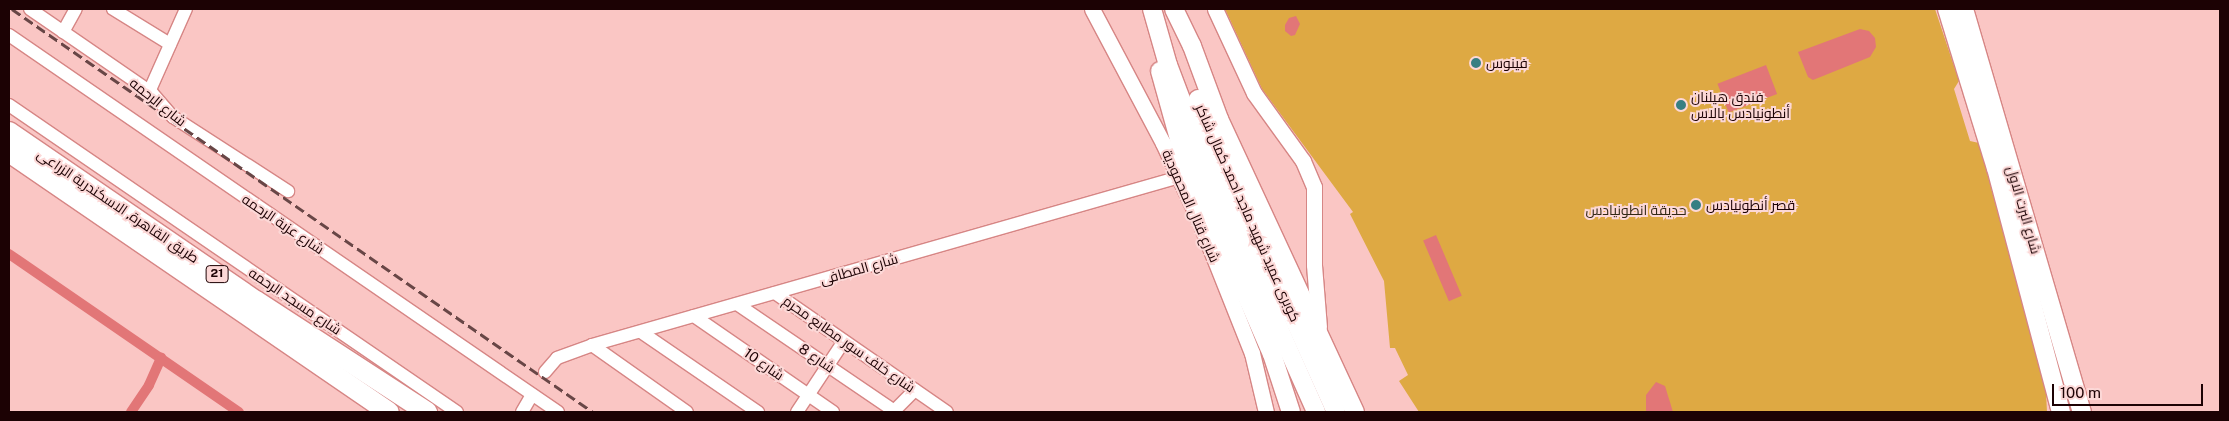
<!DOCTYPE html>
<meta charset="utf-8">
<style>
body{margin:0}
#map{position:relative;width:2229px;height:421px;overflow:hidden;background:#fac6c4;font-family:"Public Sans",Cairo,sans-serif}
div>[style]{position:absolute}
.green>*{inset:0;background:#dea943}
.water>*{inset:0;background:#e27677;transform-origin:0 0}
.canal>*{height:10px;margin:-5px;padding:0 5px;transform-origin:5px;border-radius:5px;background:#e27677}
.roads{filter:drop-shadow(1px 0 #d68685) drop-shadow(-1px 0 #d68685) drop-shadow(0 1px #d68685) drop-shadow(0 -1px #d68685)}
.minor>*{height:12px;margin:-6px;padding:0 6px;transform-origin:6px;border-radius:6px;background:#fff}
.tertiary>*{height:15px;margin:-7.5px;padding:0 7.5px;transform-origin:7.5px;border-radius:7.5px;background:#fff}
.secondary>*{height:18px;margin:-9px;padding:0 9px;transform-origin:9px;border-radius:9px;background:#fff}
.trunk>*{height:20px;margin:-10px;padding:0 10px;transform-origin:10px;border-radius:10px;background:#fff}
.rail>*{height:3px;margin-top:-1.5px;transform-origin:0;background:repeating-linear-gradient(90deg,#684646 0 10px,transparent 0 15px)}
.dots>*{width:14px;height:14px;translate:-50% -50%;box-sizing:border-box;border:2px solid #fcd8d7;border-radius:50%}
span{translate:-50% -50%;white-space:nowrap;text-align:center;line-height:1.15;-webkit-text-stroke:4px #fcd8d7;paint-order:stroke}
.shield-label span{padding:1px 4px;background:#fcd8d7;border:1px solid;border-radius:4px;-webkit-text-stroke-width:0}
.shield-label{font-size:12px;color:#1c0204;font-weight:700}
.poi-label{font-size:14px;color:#1c0204}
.left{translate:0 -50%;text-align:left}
.street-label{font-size:14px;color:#1c0204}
.park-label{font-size:14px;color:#322816}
.frame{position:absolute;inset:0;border:10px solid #1c0204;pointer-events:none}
.scale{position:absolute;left:2052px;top:384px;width:151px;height:22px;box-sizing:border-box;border:2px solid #1c0204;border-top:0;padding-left:6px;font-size:15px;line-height:18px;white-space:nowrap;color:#1c0204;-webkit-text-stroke:4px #fcd8d7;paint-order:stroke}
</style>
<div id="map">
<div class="green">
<div style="clip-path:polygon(1225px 9px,1935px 9px,1959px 81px,1954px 89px,1970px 141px,1979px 143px,2046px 392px,2047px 412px,1419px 412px,1399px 381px,1408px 375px,1395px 348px,1390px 348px,1384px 281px,1350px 214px,1353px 212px,1262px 89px)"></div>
</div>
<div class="water">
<div style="clip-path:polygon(1296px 16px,1300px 24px,1295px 35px,1291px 36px,1285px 31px,1285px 25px,1289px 18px)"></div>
<div style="clip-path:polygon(1860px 29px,1869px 31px,1875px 38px,1876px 47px,1870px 57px,1813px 80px,1808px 77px,1798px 52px)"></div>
<div style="left:1766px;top:65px;width:31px;height:52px;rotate:69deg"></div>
<div style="left:1436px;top:235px;width:66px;height:14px;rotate:67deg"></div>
<div style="clip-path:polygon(1656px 382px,1665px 386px,1673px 412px,1646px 412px,1646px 395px)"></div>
</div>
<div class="canal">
<div style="left:9px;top:254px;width:279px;rotate:34.5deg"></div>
<div style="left:131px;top:412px;width:32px;rotate:-56deg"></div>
<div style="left:149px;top:385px;width:30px;rotate:-66deg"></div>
</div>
<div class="roads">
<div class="minor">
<div style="left:30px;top:9px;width:148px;rotate:34.5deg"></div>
<div style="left:152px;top:93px;width:32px;rotate:49deg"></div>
<div style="left:173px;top:117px;width:137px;rotate:32.8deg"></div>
<div style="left:113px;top:9px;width:67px;rotate:31.6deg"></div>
<div style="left:63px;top:32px;width:26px;rotate:-61deg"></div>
<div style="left:9px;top:35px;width:666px;rotate:34.48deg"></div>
<div style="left:149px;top:92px;width:91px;rotate:-66deg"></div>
<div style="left:9px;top:105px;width:543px;rotate:34.42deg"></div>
<div style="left:775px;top:293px;width:209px;rotate:34.7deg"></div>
<div style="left:737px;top:304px;width:192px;rotate:34.2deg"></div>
<div style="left:694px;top:316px;width:169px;rotate:34.6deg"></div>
<div style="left:641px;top:332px;width:142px;rotate:34.4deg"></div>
<div style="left:592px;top:345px;width:116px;rotate:35.2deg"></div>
<div style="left:545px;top:372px;width:18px;rotate:-49deg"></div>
<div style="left:557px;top:358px;width:37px;rotate:-20deg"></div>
<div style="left:592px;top:345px;width:612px;rotate:-15.95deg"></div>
<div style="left:522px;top:412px;width:20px;rotate:-60deg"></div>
<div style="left:797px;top:412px;width:85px;rotate:-56.5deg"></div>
<div style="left:893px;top:412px;width:31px;rotate:-45deg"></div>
</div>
<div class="tertiary">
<div style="left:1092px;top:9px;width:152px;rotate:62.1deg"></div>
<div style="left:1163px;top:143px;width:85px;rotate:64.9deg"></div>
<div style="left:1199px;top:220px;width:143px;rotate:68.3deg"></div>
<div style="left:1252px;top:353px;width:61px;rotate:76.7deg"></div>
<div style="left:1215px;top:9px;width:93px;rotate:65.1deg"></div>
<div style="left:1254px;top:93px;width:84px;rotate:54.2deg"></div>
<div style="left:1303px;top:161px;width:28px;rotate:67deg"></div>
<div style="left:1314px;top:187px;width:78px;rotate:90deg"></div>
<div style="left:1314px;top:265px;width:62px;rotate:85.4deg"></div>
</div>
<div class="secondary">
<div style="left:1152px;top:9px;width:58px;rotate:74.1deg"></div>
<div style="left:1168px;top:65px;width:102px;rotate:69.2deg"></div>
<div style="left:1204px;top:160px;width:276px;rotate:66deg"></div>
<div style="left:1174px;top:9px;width:41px;rotate:64.1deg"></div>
<div style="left:1192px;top:46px;width:78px;rotate:69.7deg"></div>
<div style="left:1219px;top:119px;width:323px;rotate:65.1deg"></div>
<div style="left:1947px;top:9px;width:166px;rotate:72.9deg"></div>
<div style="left:1996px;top:168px;width:253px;rotate:75.1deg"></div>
<div style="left:1964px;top:9px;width:420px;rotate:73.7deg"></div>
<div style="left:1160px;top:71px;width:78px;rotate:74.4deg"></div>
<div style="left:1181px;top:146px;width:227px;rotate:66.4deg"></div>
<div style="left:1272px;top:354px;width:61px;rotate:71.9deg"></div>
<div style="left:1198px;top:99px;width:80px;rotate:67.9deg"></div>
<div style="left:1228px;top:173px;width:262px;rotate:65.7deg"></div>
</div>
<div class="trunk">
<div style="left:9px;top:132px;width:299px;rotate:34.4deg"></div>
<div style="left:256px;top:301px;width:204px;rotate:33deg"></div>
<div style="left:9px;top:152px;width:460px;rotate:34.4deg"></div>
</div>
</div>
<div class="rail">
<div style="left:12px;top:9px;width:707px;rotate:34.75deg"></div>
</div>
<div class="dots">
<div style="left:1476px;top:63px;background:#377f83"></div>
<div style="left:1681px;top:105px;background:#377f83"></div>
<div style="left:1696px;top:205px;background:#377f83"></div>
</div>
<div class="shield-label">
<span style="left:217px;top:274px">21</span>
</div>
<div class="poi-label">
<span class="left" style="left:1486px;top:63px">فينوس</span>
<span class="left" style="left:1691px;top:105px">فندق هيلنان<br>أنطونيادس بالاس</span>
<span class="left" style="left:1706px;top:205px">قصر أنطونيادس</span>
</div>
<div class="street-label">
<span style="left:158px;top:102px;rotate:39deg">شارع الرحمه</span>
<span style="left:118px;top:206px;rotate:34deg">طريق القاهرة, الاسكندرية الزراعى</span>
<span style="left:1191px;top:206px;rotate:66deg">شارع قنال المحمودية</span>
<span style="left:2024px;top:210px;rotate:74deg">شارع البرت الاول</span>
<span style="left:1248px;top:213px;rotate:66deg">كوبرى عميد شهيد ماجد احمد كمال شاكر</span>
<span style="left:283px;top:224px;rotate:34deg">شارع عزبة الرحمه</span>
<span style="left:859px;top:269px;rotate:-16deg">شارع المطافى</span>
<span style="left:295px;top:301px;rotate:34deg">شارع مسجد الرحمه</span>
<span style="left:849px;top:344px;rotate:35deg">شارع خلف سور مطابع محرم</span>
<span style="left:817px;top:358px;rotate:34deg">شارع 8</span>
<span style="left:764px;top:364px;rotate:35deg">شارع 10</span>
</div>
<div class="park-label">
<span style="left:1636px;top:210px">حديقة انطونيادس</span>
</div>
<div class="frame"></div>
<div class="scale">100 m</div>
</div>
